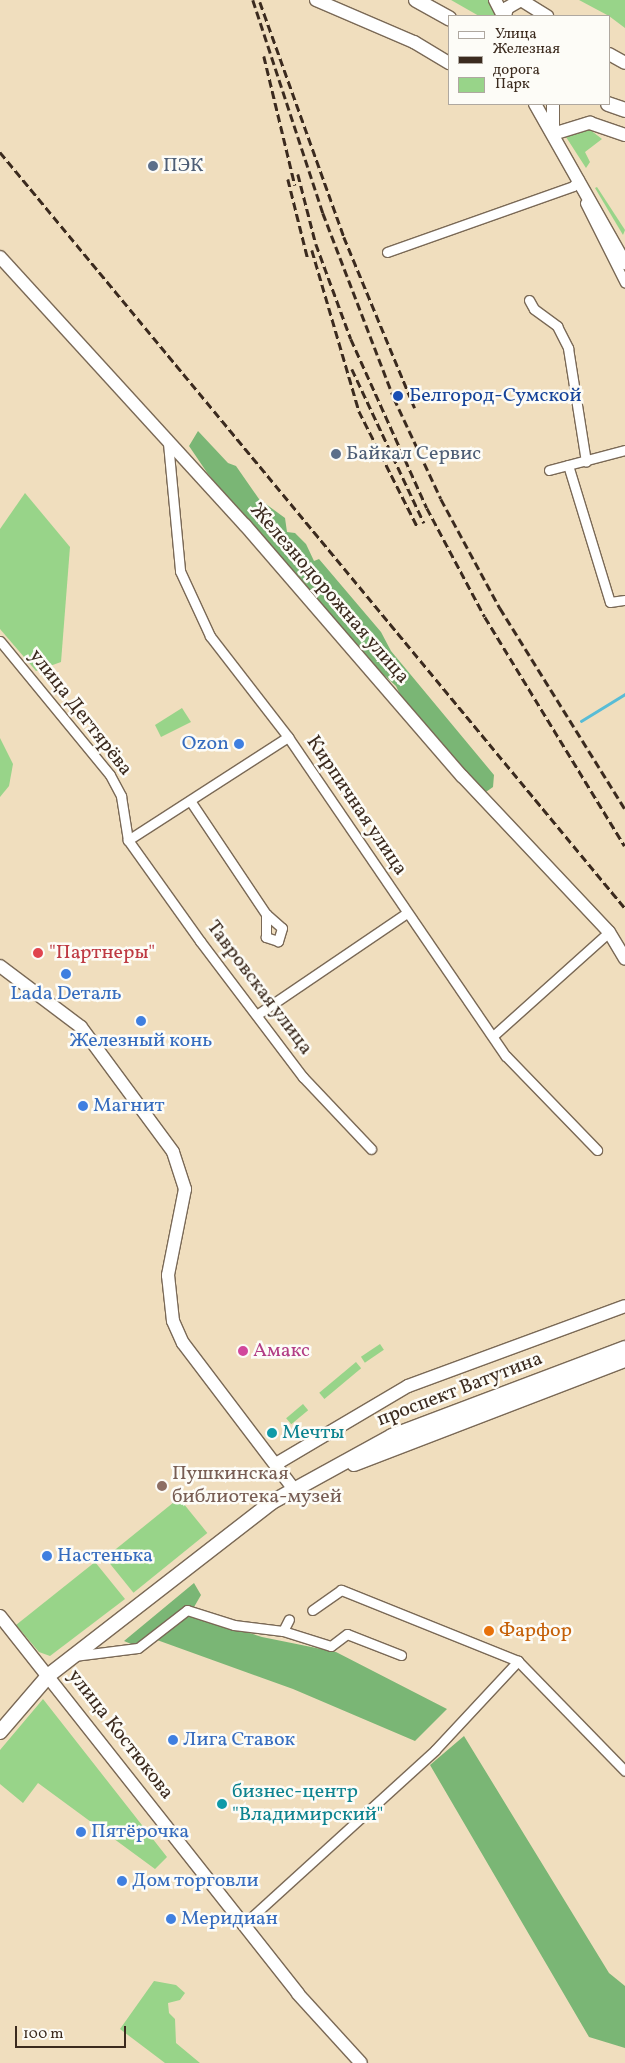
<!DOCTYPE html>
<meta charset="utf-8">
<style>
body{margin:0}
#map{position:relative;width:625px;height:2063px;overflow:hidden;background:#f0debe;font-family:Vollkorn,serif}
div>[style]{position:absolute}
.green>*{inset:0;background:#98d489;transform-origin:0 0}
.forest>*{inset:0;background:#7ab675}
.stream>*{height:2.5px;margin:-1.25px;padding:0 1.25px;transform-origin:1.25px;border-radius:1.25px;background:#58bcd6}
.roads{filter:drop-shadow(1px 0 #7a6956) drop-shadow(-1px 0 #7a6956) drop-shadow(0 1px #7a6956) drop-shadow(0 -1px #7a6956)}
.street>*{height:9px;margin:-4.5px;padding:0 4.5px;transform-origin:4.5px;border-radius:4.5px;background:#fff}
.secondary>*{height:12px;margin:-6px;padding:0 6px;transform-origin:6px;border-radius:6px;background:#fff}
.primary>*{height:14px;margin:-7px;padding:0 7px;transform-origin:7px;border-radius:7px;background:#fff}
.rail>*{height:2.5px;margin-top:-1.25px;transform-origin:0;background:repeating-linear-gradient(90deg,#3b2a1e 0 8px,transparent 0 12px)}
.dots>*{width:14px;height:14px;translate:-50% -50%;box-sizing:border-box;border:2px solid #fdfcf7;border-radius:50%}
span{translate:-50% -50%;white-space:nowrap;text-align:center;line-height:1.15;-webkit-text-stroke:5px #fdfcf7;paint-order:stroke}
.service-label{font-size:20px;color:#4e5e75}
.left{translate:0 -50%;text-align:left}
.transit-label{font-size:20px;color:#164399}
.street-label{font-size:20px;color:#3b2a1e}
.shop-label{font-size:20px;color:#366cbe}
.right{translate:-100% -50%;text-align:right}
.health-label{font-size:20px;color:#be3a42}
.hotel-label{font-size:20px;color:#b23c85}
.culture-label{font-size:20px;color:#0d838f}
.education-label{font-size:20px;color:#785e54}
.food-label{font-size:20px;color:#c56008}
.legend{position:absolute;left:448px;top:15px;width:162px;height:90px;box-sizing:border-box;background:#fdfcf7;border:1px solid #afa8a0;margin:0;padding:6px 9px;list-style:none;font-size:15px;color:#3b2a1e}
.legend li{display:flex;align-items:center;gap:10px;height:25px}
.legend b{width:25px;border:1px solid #afa8a0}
.scale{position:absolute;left:15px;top:2026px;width:111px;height:22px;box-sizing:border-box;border:2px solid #3b2a1e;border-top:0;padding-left:6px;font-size:15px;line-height:18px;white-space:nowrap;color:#3b2a1e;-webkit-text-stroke:4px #fdfcf7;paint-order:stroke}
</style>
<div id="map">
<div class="green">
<div style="clip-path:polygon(451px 0,492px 0,498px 16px,479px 16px)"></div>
<div style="clip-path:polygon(579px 0,625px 0,625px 28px,609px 16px)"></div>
<div style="clip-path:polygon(589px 129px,602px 139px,585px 152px,590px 162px,586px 168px,566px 137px)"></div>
<div style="clip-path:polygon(597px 187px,625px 230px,623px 235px,595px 188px)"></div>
<div style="clip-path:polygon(25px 493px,70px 547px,61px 662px,36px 671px,0 629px,0 529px)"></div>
<div style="clip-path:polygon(182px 708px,191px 722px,161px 737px,155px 725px)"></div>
<div style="clip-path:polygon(0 738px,13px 764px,9px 786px,0 797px)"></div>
<div style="left:380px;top:1344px;width:7px;height:23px;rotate:56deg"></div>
<div style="left:356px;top:1362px;width:8px;height:48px;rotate:50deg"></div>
<div style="left:303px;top:1404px;width:8px;height:22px;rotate:50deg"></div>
<div style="left:179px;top:1498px;width:45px;height:95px;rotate:51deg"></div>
<div style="clip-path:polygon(95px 1562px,125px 1599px,50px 1656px,39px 1652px,16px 1625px)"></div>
<div style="clip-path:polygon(43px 1699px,167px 1857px,155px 1869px,38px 1783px,23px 1803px,0 1784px,0 1750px)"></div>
<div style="clip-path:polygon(154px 1981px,176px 1985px,185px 1993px,180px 2000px,168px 2003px,169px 2013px,175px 2019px,176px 2043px,200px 2063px,165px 2063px,120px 2029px)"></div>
</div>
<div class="forest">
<div style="clip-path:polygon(198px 431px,228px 463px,236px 466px,259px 499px,285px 518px,287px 532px,295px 533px,306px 544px,314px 561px,319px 559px,381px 632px,391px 651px,494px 775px,493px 787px,483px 794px,403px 701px,396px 686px,367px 660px,208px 474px,189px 446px)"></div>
<div style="clip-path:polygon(194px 1583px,201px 1595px,190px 1614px,262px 1637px,336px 1652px,447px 1709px,415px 1741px,293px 1689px,157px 1640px,143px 1649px,124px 1641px)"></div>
<div style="clip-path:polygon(464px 1736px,609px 1973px,625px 1986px,625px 2048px,589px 2037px,430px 1765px)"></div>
</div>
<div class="stream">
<div style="left:581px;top:721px;width:52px;rotate:-31.5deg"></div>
</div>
<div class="roads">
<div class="street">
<div style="left:585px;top:203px;width:89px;rotate:63.4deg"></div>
<div style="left:387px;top:252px;width:197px;rotate:-19.5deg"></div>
<div style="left:573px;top:186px;width:9px;rotate:-49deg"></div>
<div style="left:529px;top:300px;width:10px;rotate:61deg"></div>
<div style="left:534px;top:309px;width:29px;rotate:36deg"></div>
<div style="left:557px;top:326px;width:25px;rotate:63deg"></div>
<div style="left:568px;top:348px;width:115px;rotate:81deg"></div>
<div style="left:168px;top:443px;width:129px;rotate:84.6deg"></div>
<div style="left:180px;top:571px;width:72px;rotate:65.2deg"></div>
<div style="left:210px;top:636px;width:128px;rotate:52.3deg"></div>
<div style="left:288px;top:737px;width:386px;rotate:55.7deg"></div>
<div style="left:506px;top:1056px;width:131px;rotate:45.9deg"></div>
<div style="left:568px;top:465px;width:143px;rotate:73deg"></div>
<div style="left:610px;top:602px;width:15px;rotate:-8deg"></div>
<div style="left:549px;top:470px;width:79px;rotate:-14.7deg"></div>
<div style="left:0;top:641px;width:173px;rotate:50.6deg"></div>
<div style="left:110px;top:775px;width:24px;rotate:62deg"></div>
<div style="left:121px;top:796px;width:45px;rotate:81deg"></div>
<div style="left:128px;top:840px;width:124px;rotate:54.5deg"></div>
<div style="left:200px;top:941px;width:171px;rotate:52.9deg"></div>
<div style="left:303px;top:1077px;width:99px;rotate:46.6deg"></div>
<div style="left:191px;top:802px;width:135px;rotate:56.2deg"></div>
<div style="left:266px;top:914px;width:21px;rotate:41deg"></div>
<div style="left:282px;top:928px;width:14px;rotate:107deg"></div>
<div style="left:278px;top:941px;width:13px;rotate:-162deg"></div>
<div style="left:266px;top:937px;width:23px;rotate:-90deg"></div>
<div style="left:128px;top:840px;width:190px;rotate:-32.8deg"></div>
<div style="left:258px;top:1014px;width:178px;rotate:-34.2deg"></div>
<div style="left:493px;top:1036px;width:156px;rotate:-41.9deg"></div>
<div style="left:283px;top:1631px;width:50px;rotate:17.4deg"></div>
<div style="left:331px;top:1646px;width:20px;rotate:-37deg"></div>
<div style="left:347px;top:1634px;width:58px;rotate:21.3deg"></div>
<div style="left:74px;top:1656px;width:64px;rotate:-7.1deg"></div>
<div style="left:138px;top:1648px;width:62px;rotate:-37.8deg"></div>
<div style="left:187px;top:1610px;width:49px;rotate:17.7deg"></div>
<div style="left:234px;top:1625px;width:49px;rotate:7deg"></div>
<div style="left:283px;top:1631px;width:13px;rotate:-63deg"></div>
<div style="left:518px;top:1661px;width:153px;rotate:45.8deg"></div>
<div style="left:244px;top:1924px;width:258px;rotate:-42.3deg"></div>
<div style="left:435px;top:1750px;width:122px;rotate:-47deg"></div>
<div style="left:518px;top:1661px;width:191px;rotate:-158.1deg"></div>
<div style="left:341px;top:1590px;width:35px;rotate:145deg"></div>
</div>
<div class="secondary">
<div style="left:316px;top:0;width:107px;rotate:23.2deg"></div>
<div style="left:414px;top:42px;width:41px;rotate:31deg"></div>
<div style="left:495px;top:0;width:18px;rotate:63deg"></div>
<div style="left:521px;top:0;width:31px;rotate:32deg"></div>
<div style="left:505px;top:16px;width:8px;rotate:-76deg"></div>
<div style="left:507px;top:8px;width:16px;rotate:-30deg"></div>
<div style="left:609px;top:54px;width:18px;rotate:29deg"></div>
<div style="left:535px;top:104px;width:183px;rotate:60.5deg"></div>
<div style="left:553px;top:104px;width:28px;rotate:90deg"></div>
<div style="left:553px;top:134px;width:39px;rotate:-17deg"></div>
<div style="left:590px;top:123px;width:37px;rotate:19deg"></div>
<div style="left:0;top:257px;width:363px;rotate:47.6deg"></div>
<div style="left:245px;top:525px;width:332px;rotate:49.2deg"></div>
<div style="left:462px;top:776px;width:214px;rotate:46.7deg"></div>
<div style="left:609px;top:932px;width:31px;rotate:59deg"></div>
<div style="left:0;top:966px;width:101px;rotate:37deg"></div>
<div style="left:81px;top:1027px;width:155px;rotate:53.6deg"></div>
<div style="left:173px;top:1152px;width:39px;rotate:72deg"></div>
<div style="left:185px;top:1189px;width:88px;rotate:101.2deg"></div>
<div style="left:168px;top:1275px;width:46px;rotate:83.8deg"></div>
<div style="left:173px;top:1321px;width:24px;rotate:66deg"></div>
<div style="left:183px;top:1343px;width:183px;rotate:52.8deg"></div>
<div style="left:276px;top:1464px;width:153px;rotate:-30.6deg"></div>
<div style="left:408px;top:1386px;width:231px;rotate:-20.2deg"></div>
<div style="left:0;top:1616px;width:481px;rotate:51.7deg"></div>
<div style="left:298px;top:1994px;width:93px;rotate:47.6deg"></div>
</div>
<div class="primary">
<div style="left:416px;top:0;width:38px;rotate:29deg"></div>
<div style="left:608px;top:104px;width:18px;rotate:19deg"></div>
<div style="left:354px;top:1464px;width:290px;rotate:-21deg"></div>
<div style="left:0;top:1732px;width:75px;rotate:-49.3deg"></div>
<div style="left:49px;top:1675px;width:282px;rotate:-37.8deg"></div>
<div style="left:272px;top:1502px;width:137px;rotate:-28.8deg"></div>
<div style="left:392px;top:1436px;width:249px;rotate:-20.7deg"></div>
</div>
</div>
<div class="rail">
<div style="left:253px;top:0;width:224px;rotate:71.8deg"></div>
<div style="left:323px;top:213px;width:198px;rotate:69deg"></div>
<div style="left:394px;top:398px;width:111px;rotate:65deg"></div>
<div style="left:441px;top:499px;width:124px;rotate:61.6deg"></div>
<div style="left:500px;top:608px;width:237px;rotate:58.1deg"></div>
<div style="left:260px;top:2px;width:250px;rotate:70.3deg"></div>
<div style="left:344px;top:237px;width:185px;rotate:67.5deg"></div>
<div style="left:264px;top:56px;width:133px;rotate:76.5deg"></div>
<div style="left:0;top:152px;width:981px;rotate:50.42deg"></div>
<div style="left:298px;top:174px;width:72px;rotate:75.6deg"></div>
<div style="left:316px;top:244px;width:101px;rotate:69.8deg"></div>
<div style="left:351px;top:339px;width:185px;rotate:65.8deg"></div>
<div style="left:427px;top:508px;width:123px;rotate:62deg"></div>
<div style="left:485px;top:617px;width:268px;rotate:58.6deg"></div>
<div style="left:288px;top:179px;width:82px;rotate:76deg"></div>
<div style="left:312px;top:250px;width:168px;rotate:73.7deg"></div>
<div style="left:359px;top:411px;width:129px;rotate:63.2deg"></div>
<div style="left:352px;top:369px;width:170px;rotate:64.9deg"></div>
</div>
<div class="dots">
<div style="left:153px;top:166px;background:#5c6f8a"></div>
<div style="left:398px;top:396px;background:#1a4fb4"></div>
<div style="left:336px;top:454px;background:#5c6f8a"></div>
<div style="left:239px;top:744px;background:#3f7fe0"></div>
<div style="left:38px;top:953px;background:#e0444e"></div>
<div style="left:66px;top:974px;background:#3f7fe0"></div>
<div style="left:141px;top:1021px;background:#3f7fe0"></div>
<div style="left:83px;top:1106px;background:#3f7fe0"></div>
<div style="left:243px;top:1351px;background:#d1479c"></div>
<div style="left:272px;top:1433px;background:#0f9aa8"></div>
<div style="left:162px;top:1486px;background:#8d6e63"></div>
<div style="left:47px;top:1556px;background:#3f7fe0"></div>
<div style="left:489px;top:1631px;background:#e8710a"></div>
<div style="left:173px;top:1740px;background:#3f7fe0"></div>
<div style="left:222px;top:1804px;background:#0f9aa8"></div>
<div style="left:81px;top:1832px;background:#3f7fe0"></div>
<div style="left:122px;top:1881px;background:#3f7fe0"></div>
<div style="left:171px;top:1919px;background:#3f7fe0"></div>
</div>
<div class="service-label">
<span class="left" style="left:163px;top:166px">ПЭК</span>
<span class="left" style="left:346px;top:454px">Байкал Сервис</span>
</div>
<div class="transit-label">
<span class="left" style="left:409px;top:396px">Белгород-Сумской</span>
</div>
<div class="street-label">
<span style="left:329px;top:594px;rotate:49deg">Железнодорожная улица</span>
<span style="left:80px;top:713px;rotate:52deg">улица Дегтярёва</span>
<span style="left:356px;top:806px;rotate:56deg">Кирпичная улица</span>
<span style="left:259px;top:988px;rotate:53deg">Тавровская улица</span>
<span style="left:460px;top:1390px;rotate:-21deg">проспект Ватутина</span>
<span style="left:120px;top:1735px;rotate:52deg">улица Костюкова</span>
</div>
<div class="shop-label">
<span class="right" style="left:229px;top:744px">Ozon</span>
<span style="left:66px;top:994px">Lada Dеталь</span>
<span style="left:141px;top:1041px">Железный конь</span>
<span class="left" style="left:93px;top:1106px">Магнит</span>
<span class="left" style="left:57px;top:1556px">Настенька</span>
<span class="left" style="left:183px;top:1740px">Лига Ставок</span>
<span class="left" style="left:91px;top:1832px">Пятёрочка</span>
<span class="left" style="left:132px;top:1881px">Дом торговли</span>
<span class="left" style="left:181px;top:1919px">Меридиан</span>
</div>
<div class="health-label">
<span class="left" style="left:49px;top:953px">"Партнеры"</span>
</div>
<div class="hotel-label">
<span class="left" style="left:253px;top:1351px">Амакс</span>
</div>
<div class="culture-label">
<span class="left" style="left:282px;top:1433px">Мечты</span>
<span class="left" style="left:232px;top:1804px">бизнес-центр<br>"Владимирский"</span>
</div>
<div class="education-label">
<span class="left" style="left:172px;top:1486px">Пушкинская<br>библиотека-музей</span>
</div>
<div class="food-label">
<span class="left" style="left:499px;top:1631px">Фарфор</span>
</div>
<ul class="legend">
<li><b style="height:6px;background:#fff"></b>Улица</li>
<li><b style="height:6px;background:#3b2a1e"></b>Железная дорога</li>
<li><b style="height:14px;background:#98d489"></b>Парк</li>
</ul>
<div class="scale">100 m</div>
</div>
